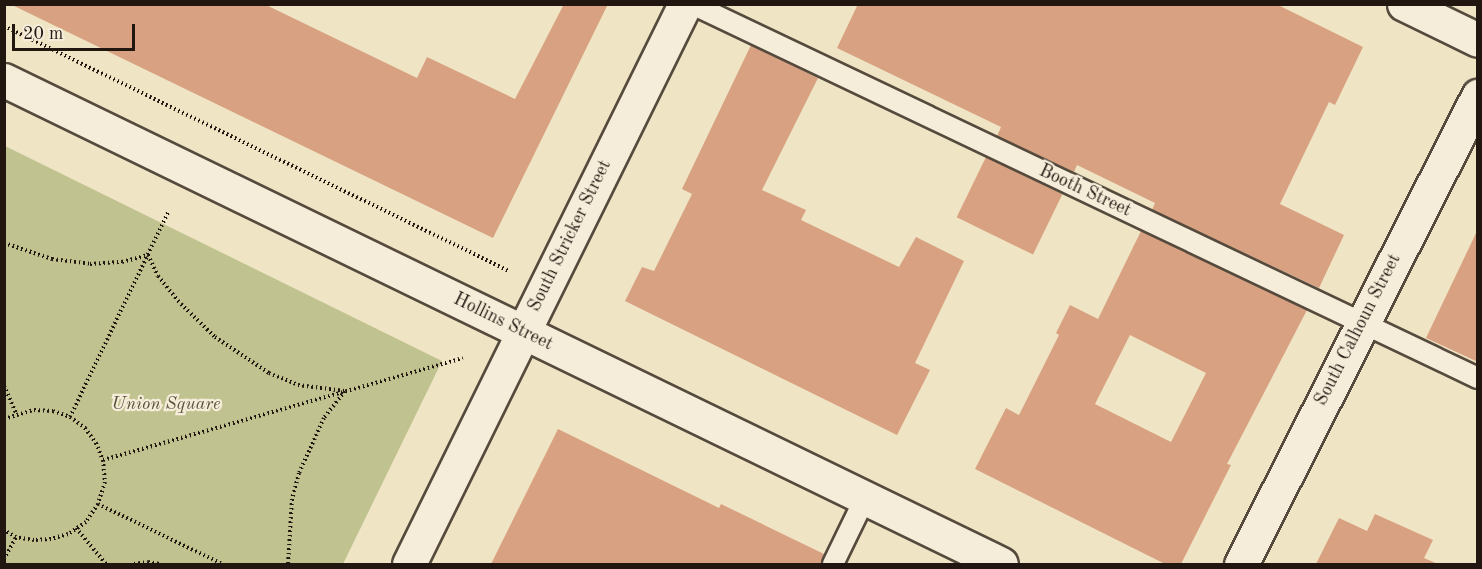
<!DOCTYPE html>
<style>
body{margin:0}
#map{position:relative;width:1482px;height:569px;overflow:hidden;background:#efe4c4;font-family:"Old Standard TT",serif}
div>[style]{position:absolute}
.green>*{inset:0;background:#c0c28f}
.building>*{inset:0;background:#d8a282;transform-origin:0 0}
.path>*{height:4px;margin-top:-2px;transform-origin:0;background:repeating-linear-gradient(90deg,#221610 0 1.5px,transparent 0 4.5px)}
.roads{filter:drop-shadow(2px 0 #554a3d) drop-shadow(-2px 0 #554a3d) drop-shadow(0 2px #554a3d) drop-shadow(0 -2px #554a3d)}
.lane>*{height:20px;margin:-10px;padding:0 10px;transform-origin:10px;border-radius:10px;background:#f5edd9}
.street>*{height:33px;margin:-16.5px;padding:0 16.5px;transform-origin:16.5px;border-radius:16.5px;background:#f5edd9}
.secondary>*{height:33px;margin:-16.5px;padding:0 16.5px;transform-origin:16.5px;border-radius:16.5px;background:#f5edd9}
span{translate:-50% -50%;white-space:nowrap;text-align:center;line-height:1.15;-webkit-text-stroke:4.5px #f5edd9;paint-order:stroke}
.street-label{font-size:18px;color:#221610}
.park-label{font-size:18px;color:#59523c;font-style:italic}
.frame{position:absolute;inset:0;border:6px solid #221610;pointer-events:none}
.scale{position:absolute;left:12px;top:24px;width:123px;height:27px;box-sizing:border-box;border:3px solid #221610;border-top:0;padding-left:8px;font-size:18px;line-height:21px;white-space:nowrap;color:#221610;-webkit-text-stroke:4px #f5edd9;paint-order:stroke}
</style>
<div id="map">
<div class="green">
<div style="clip-path:polygon(5px 146px,442px 361px,343px 564px,5px 564px)"></div>
</div>
<div class="building">
<div style="clip-path:polygon(10px 4px,264px 4px,417px 78px,427px 57px,515px 99px,564px 4px,608px 4px,493px 238px)"></div>
<div style="clip-path:polygon(858px 4px,1276px 4px,1363px 47px,1335px 105px,1329px 102px,1280px 204px,1344px 235px,1319px 288px,1152px 210px,1155px 203px,1077px 165px,1074px 172px,997px 136px,1001px 127px,837px 48px)"></div>
<div style="clip-path:polygon(751px 45px,818px 78px,762px 190px,806px 210px,801px 220px,899px 267px,916px 237px,964px 261px,915px 363px,930px 370px,897px 435px,625px 301px,642px 267px,654px 271px,692px 194px,682px 189px)"></div>
<div style="left:986px;top:157px;width:85px;height:67px;rotate:26deg"></div>
<div style="clip-path:polygon(1478px 229px,1478px 362px,1426px 338px)"></div>
<div style="clip-path:polygon(evenodd,1141px 231px,1307px 310px,1227px 464px,1231px 465px,1181px 564px,1165px 564px,975px 469px,1006px 408px,1019px 415px,1059px 335px,1056px 333px,1070px 305px,1098px 319px,1141px 231px,1130px 335px,1206px 373px,1171px 442px,1095px 404px,1130px 335px)"></div>
<div style="clip-path:polygon(558px 429px,719px 508px,721px 504px,824px 554px,821px 564px,491px 564px)"></div>
<div style="clip-path:polygon(1375px 514px,1433px 540px,1424px 558px,1438px 564px,1316px 564px,1339px 518px,1367px 531px)"></div>
</div>
<div class="path">
<div style="left:4px;top:26px;width:561px;rotate:25.88deg"></div>
<div style="left:4px;top:243px;width:51px;rotate:18.4deg"></div>
<div style="left:52px;top:259px;width:38px;rotate:7deg"></div>
<div style="left:90px;top:264px;width:32px;rotate:-4deg"></div>
<div style="left:122px;top:262px;width:27px;rotate:-15deg"></div>
<div style="left:148px;top:255px;width:23px;rotate:65deg"></div>
<div style="left:158px;top:276px;width:36px;rotate:51deg"></div>
<div style="left:181px;top:304px;width:47px;rotate:44.1deg"></div>
<div style="left:215px;top:337px;width:65px;rotate:33.7deg"></div>
<div style="left:269px;top:373px;width:31px;rotate:22deg"></div>
<div style="left:298px;top:385px;width:47px;rotate:7.3deg"></div>
<div style="left:345px;top:391px;width:34px;rotate:128deg"></div>
<div style="left:324px;top:418px;width:60px;rotate:114.4deg"></div>
<div style="left:299px;top:473px;width:27px;rotate:105deg"></div>
<div style="left:292px;top:499px;width:65px;rotate:93.5deg"></div>
<div style="left:4px;top:386px;width:30px;rotate:66deg"></div>
<div style="left:70px;top:417px;width:227px;rotate:-64.4deg"></div>
<div style="left:4px;top:419px;width:31px;rotate:-17deg"></div>
<div style="left:34px;top:410px;width:19px;rotate:3deg"></div>
<div style="left:53px;top:411px;width:18px;rotate:19deg"></div>
<div style="left:70px;top:417px;width:19px;rotate:36deg"></div>
<div style="left:85px;top:428px;width:19px;rotate:54deg"></div>
<div style="left:96px;top:443px;width:18px;rotate:68deg"></div>
<div style="left:103px;top:460px;width:22px;rotate:85deg"></div>
<div style="left:105px;top:482px;width:23px;rotate:108deg"></div>
<div style="left:98px;top:504px;width:22px;rotate:124deg"></div>
<div style="left:86px;top:522px;width:22px;rotate:146deg"></div>
<div style="left:68px;top:534px;width:18px;rotate:164deg"></div>
<div style="left:51px;top:539px;width:17px;rotate:177deg"></div>
<div style="left:34px;top:540px;width:18px;rotate:-171deg"></div>
<div style="left:16px;top:537px;width:14px;rotate:-150deg"></div>
<div style="left:103px;top:460px;width:374px;rotate:-15.8deg"></div>
<div style="left:98px;top:504px;width:138px;rotate:25.8deg"></div>
<div style="left:76px;top:528px;width:47px;rotate:50.2deg"></div>
<div style="left:4px;top:559px;width:25px;rotate:-61deg"></div>
<div style="left:134px;top:564px;width:14px;rotate:-8deg"></div>
<div style="left:148px;top:562px;width:12px;rotate:9deg"></div>
</div>
<div class="roads">
<div class="lane">
<div style="left:692px;top:4px;width:870px;rotate:25.45deg"></div>
<div style="left:833px;top:564px;width:73px;rotate:-64.1deg"></div>
</div>
<div class="street">
<div style="left:4px;top:80px;width:1108px;rotate:25.89deg"></div>
<div style="left:409px;top:564px;width:624px;rotate:-63.76deg"></div>
<div style="left:1241px;top:564px;width:525px;rotate:-63.14deg"></div>
</div>
<div class="secondary">
<div style="left:1404px;top:4px;width:82px;rotate:25.9deg"></div>
</div>
</div>
<div class="street-label">
<span style="left:1085px;top:191px;rotate:25deg">Booth Street</span>
<span style="left:570px;top:236px;rotate:-64deg">South Stricker Street</span>
<span style="left:503px;top:322px;rotate:26deg">Hollins Street</span>
<span style="left:1358px;top:330px;rotate:-63deg">South Calhoun Street</span>
</div>
<div class="park-label">
<span style="left:166px;top:404px">Union Square</span>
</div>
<div class="frame"></div>
<div class="scale">20 m</div>
</div>
